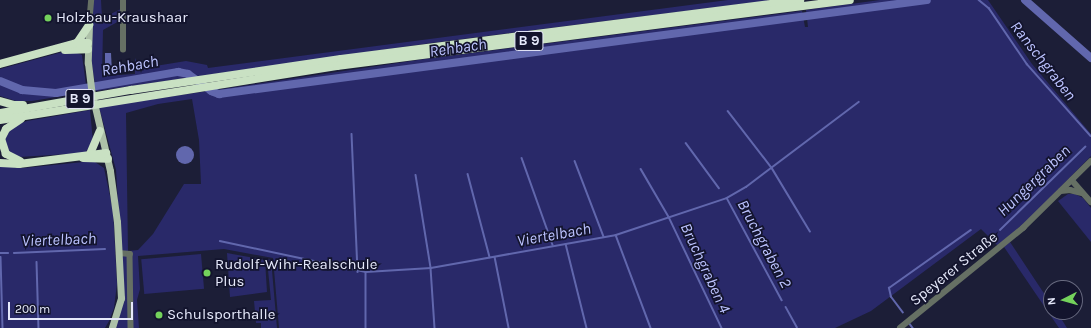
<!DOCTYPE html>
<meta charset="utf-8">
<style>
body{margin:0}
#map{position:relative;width:1091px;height:328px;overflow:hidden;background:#1c1e37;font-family:Karla,sans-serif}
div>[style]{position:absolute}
.green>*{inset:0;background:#292969;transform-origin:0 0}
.water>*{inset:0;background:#6167ad}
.round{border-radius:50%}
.stream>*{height:1.5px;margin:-0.75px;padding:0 0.75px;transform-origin:0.75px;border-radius:0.75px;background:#6167ad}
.river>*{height:8px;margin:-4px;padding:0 4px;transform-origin:4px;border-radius:4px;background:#6167ad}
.minor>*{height:5.5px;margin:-2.75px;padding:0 2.75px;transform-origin:2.75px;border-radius:2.75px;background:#667064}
.major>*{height:7px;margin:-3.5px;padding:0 3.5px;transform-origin:3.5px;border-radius:3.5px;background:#adc1a8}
.highway>*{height:8px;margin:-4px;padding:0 4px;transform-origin:4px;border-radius:4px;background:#c9e1c3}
.dots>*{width:11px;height:11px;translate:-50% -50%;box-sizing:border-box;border:2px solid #13142d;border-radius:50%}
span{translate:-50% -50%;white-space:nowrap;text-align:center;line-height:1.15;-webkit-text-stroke:3.5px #13142d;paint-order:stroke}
.shield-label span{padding:1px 3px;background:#13142d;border:1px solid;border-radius:3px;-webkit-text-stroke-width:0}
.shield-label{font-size:14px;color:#e6e9fb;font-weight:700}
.poi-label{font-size:15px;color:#e6e9fb}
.left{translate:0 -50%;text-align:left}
.street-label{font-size:15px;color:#e6e9fb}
.water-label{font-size:16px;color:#bcc3ff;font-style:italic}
.north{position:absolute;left:1043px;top:280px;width:40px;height:40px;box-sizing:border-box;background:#13142d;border:1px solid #67697f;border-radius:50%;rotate:264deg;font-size:11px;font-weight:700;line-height:16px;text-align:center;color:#e6e9fb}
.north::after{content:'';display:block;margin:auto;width:14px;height:18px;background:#74d25c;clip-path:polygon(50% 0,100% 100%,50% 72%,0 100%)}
.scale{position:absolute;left:8px;top:302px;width:125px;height:18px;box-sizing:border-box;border:2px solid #e6e9fb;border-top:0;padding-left:5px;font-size:12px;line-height:14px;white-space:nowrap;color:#e6e9fb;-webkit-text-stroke:3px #13142d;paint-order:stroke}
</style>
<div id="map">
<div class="green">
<div style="clip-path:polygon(93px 0,101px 0,102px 18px,121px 9px,121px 20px,103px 30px,102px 76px,135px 74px,135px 58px,141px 73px,143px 68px,186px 61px,207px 65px,208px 68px,728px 0,774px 0,431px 43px,96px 91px,91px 59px)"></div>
<div style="clip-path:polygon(evenodd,880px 0,988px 0,1032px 64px,1091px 134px,1091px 156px,1030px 218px,998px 246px,981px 229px,871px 311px,835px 328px,279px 328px,273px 258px,224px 249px,138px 256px,140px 289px,137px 300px,139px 328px,114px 328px,119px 314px,121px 251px,116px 170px,99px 107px,425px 59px,802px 11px,805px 27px,808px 27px,806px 10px,880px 0,192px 99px,199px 140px,201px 184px,184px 184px,153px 234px,138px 250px,128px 251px,126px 113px,158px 104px,192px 99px)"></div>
<div style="clip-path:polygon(70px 50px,82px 55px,87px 92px,32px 101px,16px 101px,0 96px,0 69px)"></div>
<div style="clip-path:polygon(90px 110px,93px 142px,85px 153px,19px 157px,7px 150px,4px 143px,7px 131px,13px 126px,27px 121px)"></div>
<div style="clip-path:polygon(83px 162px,95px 162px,104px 168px,113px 210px,117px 284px,114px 308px,109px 321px,105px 328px,0 328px,0 166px,24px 168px)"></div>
<div style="clip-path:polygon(1068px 194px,1075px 194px,1083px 198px,1091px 208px,1091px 242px,1058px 201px)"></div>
<div style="clip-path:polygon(1010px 242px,1051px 304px,1051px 312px,1057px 312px,1067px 328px,1059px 328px,1004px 247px)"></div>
<div style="clip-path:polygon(227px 253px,265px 260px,267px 292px,230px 297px)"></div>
<div style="left:201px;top:254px;width:35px;height:60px;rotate:85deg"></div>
<div style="clip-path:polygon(271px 259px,277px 328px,261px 328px,261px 323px,256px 323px,254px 301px,271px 300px,267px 260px)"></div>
</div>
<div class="water">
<div style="clip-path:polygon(105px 53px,111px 53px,112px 73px,105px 73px)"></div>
<div class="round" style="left:176px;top:146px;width:18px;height:18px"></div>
</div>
<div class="stream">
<div style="left:979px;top:0;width:13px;rotate:39deg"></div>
<div style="left:989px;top:8px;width:68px;rotate:55.8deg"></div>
<div style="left:1027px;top:64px;width:96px;rotate:48.4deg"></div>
<div style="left:728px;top:111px;width:72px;rotate:52.3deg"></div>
<div style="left:772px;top:168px;width:74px;rotate:58.9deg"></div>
<div style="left:352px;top:134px;width:138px;rotate:87.5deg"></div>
<div style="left:686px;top:143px;width:56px;rotate:53.7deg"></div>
<div style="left:522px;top:158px;width:92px;rotate:70.4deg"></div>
<div style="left:575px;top:161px;width:81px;rotate:69.1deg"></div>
<div style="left:641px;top:169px;width:56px;rotate:59.7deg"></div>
<div style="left:669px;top:217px;width:123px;rotate:64.5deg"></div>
<div style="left:468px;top:174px;width:86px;rotate:75.2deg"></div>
<div style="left:416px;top:175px;width:94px;rotate:80.8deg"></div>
<div style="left:431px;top:268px;width:60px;rotate:86.2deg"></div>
<div style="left:727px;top:198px;width:116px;rotate:61.7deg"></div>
<div style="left:1000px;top:230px;width:119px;rotate:-44.3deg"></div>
<div style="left:616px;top:235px;width:99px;rotate:69.4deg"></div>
<div style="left:220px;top:241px;width:149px;rotate:12deg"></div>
<div style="left:366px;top:272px;width:65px;rotate:-3.5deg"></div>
<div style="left:431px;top:268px;width:188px;rotate:-10.1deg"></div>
<div style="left:616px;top:235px;width:117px;rotate:-18.4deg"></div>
<div style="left:727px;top:198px;width:22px;rotate:-30deg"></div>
<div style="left:746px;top:187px;width:141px;rotate:-37deg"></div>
<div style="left:566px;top:244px;width:87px;rotate:76deg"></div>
<div style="left:0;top:253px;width:8px"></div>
<div style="left:14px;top:253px;width:91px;rotate:-2.5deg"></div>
<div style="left:1px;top:257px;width:71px;rotate:88.4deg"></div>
<div style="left:495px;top:257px;width:72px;rotate:78.8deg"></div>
<div style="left:37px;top:262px;width:66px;rotate:88.3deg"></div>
<div style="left:366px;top:272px;width:56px;rotate:90deg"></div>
<div style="left:786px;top:307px;width:23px;rotate:61deg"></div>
<div style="left:903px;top:313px;width:20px;rotate:-127deg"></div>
<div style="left:891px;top:297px;width:9px;rotate:-103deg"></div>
<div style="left:889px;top:288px;width:100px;rotate:-35.3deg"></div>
<div style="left:910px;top:324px;width:5px;rotate:53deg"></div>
</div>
<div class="river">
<div style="left:1025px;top:0;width:88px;rotate:41.3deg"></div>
<div style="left:0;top:81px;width:24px;rotate:22deg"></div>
<div style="left:22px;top:90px;width:34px;rotate:5deg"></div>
<div style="left:56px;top:93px;width:124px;rotate:-9.8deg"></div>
<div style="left:178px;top:72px;width:10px;rotate:11deg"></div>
<div style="left:188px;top:74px;width:29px;rotate:36deg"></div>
<div style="left:211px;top:91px;width:9px;rotate:21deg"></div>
<div style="left:219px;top:94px;width:714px;rotate:-7.56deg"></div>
</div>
<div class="minor">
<div style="left:89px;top:25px;width:25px;rotate:-85deg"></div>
<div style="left:123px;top:50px;width:50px;rotate:-90deg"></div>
<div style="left:1072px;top:180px;width:29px;rotate:49deg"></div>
<div style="left:1061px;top:191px;width:9px;rotate:-6deg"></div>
<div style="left:1070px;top:190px;width:12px;rotate:14deg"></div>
<div style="left:119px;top:253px;width:11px;rotate:5deg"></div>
<div style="left:130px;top:254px;width:74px;rotate:89.2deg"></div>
<div style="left:900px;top:328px;width:159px;rotate:-39.1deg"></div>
<div style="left:1023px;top:228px;width:95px;rotate:-44.6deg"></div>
</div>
<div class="major">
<div style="left:89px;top:25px;width:38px;rotate:92deg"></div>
<div style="left:88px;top:63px;width:31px;rotate:83deg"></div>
<div style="left:92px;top:94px;width:79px;rotate:76.8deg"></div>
<div style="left:110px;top:171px;width:51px;rotate:82.2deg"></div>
<div style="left:117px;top:222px;width:76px;rotate:87deg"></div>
<div style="left:121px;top:298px;width:31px;rotate:107deg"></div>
</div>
<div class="highway">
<div style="left:77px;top:43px;width:22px;rotate:-56deg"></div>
<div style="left:65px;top:50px;width:23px;rotate:-2deg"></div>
<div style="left:0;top:64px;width:80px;rotate:-15.3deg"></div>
<div style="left:77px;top:43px;width:11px"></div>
<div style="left:0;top:101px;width:15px;rotate:16deg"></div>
<div style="left:14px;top:105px;width:9px"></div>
<div style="left:0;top:113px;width:133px;rotate:-10deg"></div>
<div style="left:131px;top:90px;width:212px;rotate:-8.4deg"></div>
<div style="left:341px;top:59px;width:463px;rotate:-7.3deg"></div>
<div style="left:0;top:120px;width:341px;rotate:-9.1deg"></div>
<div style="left:337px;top:66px;width:517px;rotate:-7.33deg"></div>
<div style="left:90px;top:154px;width:25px;rotate:-67deg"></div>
<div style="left:83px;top:158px;width:25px;rotate:2deg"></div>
<div style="left:20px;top:161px;width:16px;rotate:-153deg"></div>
<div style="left:6px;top:154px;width:16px;rotate:-108deg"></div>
<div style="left:1px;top:139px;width:11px;rotate:-63deg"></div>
<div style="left:6px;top:129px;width:18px;rotate:-34deg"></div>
<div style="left:0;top:163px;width:19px;rotate:3deg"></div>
<div style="left:19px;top:164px;width:88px;rotate:-7.2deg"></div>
</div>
<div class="dots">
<div style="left:48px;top:18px;background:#74d25c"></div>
<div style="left:207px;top:273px;background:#74d25c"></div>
<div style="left:159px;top:315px;background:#74d25c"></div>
</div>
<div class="shield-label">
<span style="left:529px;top:41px">B 9</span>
<span style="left:80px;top:99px">B 9</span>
</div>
<div class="poi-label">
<span class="left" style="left:56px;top:18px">Holzbau-Kraushaar</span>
<span class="left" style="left:215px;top:273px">Rudolf-Wihr-Realschule<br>Plus</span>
<span class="left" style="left:167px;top:315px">Schulsporthalle</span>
</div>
<div class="street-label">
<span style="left:954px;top:269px;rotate:-39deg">Speyerer Straße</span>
</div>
<div class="water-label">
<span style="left:458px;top:48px;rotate:-8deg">Rehbach</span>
<span style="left:1043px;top:61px;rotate:52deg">Ranschgraben</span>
<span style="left:130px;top:66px;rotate:-10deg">Rehbach</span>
<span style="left:1034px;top:181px;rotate:-44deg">Hungergraben</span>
<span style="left:554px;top:235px;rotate:-10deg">Viertelbach</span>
<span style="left:59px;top:240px;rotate:-2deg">Viertelbach</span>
<span style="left:764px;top:244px;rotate:62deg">Bruchgraben 2</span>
<span style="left:705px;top:268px;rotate:65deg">Bruchgraben 4</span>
</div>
<div class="north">N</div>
<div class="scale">200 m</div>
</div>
